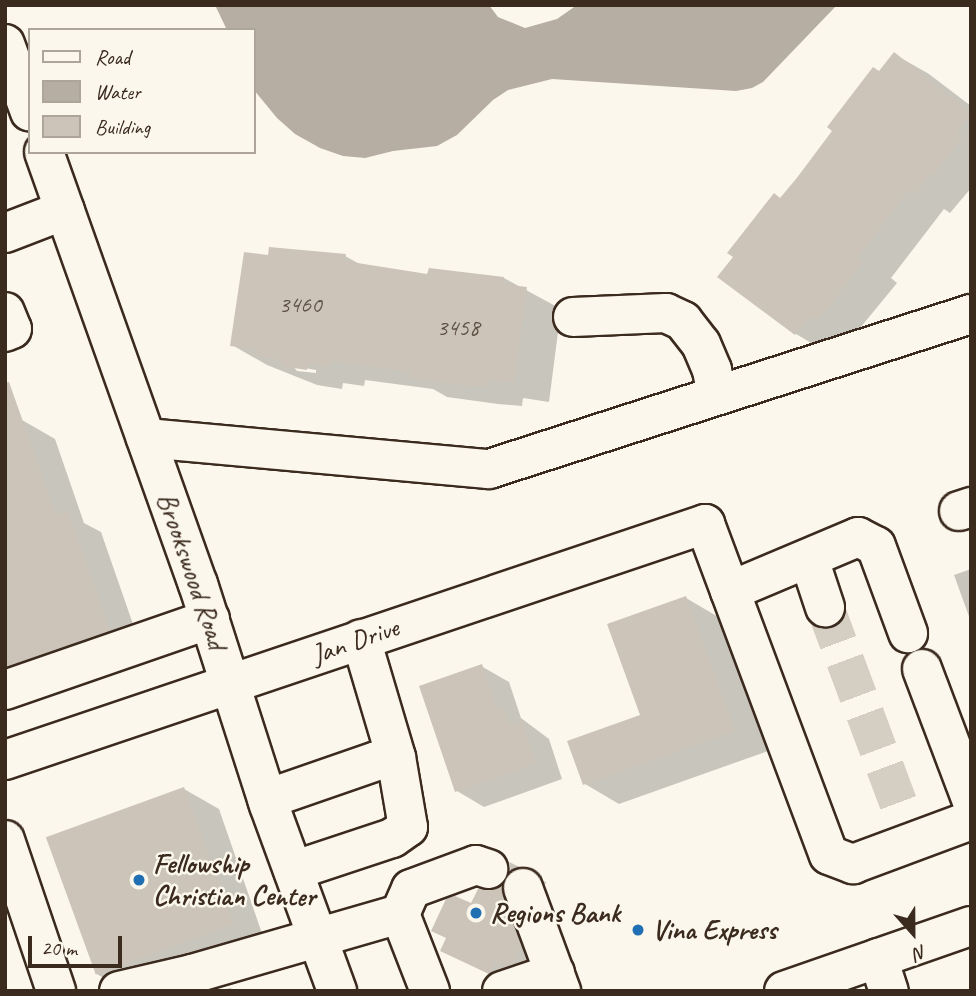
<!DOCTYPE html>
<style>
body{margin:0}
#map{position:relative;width:976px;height:996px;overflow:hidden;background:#fbf7ec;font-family:Caveat,sans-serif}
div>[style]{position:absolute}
.water>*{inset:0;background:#b6aea2}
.shadow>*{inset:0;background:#0003}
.building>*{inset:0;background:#ccc4b9;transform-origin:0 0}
.minor-tunnel>*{height:38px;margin-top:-19px;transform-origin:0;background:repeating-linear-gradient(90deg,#d5cec3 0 38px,transparent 0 57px)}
.roads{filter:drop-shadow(2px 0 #3b2a1e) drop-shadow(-2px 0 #3b2a1e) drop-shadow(0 2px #3b2a1e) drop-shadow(0 -2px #3b2a1e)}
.minor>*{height:38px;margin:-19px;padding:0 19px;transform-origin:19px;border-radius:19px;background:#fbf7ec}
.major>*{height:38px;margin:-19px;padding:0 19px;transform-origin:19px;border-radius:19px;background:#fbf7ec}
.dots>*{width:19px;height:19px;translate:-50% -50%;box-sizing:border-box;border:4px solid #fbf7ec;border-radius:50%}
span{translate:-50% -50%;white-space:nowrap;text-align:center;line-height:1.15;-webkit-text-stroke:5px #fbf7ec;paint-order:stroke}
.number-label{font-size:24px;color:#5f5045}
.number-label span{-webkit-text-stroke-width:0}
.street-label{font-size:28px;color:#3b2a1e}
.poi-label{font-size:28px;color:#3b2a1e;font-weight:700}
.left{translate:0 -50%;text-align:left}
.frame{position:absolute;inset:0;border:7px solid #3b2a1e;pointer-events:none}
.legend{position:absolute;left:28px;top:28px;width:228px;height:126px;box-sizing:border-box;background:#fbf7ec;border:2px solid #aea59a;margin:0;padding:9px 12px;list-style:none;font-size:21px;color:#3b2a1e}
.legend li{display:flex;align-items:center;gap:14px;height:35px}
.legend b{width:35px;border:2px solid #aea59a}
.north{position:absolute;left:878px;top:898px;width:70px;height:70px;-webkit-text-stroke:5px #fbf7ec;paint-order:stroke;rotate:159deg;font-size:19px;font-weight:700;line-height:28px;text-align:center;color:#3b2a1e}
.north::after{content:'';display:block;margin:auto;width:24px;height:32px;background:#3b2a1e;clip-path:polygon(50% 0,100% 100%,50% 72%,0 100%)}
.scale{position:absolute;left:28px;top:936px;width:94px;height:32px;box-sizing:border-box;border:4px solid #3b2a1e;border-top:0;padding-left:9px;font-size:21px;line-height:24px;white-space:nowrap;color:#3b2a1e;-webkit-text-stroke:5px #fbf7ec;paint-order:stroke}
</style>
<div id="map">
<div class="water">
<div style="clip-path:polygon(215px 5px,489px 5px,498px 17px,525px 28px,557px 19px,577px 5px,837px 5px,763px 82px,752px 88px,736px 91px,552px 79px,508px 90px,493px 100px,457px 135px,437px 146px,393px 151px,365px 158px,343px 156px,320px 148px,295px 134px,277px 118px,254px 90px,254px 30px,227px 30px)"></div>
</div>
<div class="shadow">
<div style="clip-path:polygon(894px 54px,929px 74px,971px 106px,971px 188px,950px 213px,944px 209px,891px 278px,897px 283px,851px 339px,830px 354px,796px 334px,781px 199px)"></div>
<div style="clip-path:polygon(evenodd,345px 256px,365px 267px,429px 276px,504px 278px,561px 309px,549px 402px,523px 398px,522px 406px,498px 404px,447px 397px,433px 389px,365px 380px,364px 386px,343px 383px,342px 389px,317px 385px,267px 365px,232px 345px,269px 257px,345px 256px,293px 366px,316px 370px,316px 373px,297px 371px,293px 366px)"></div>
<div style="clip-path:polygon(22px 420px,55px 439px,84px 523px,101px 532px,142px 650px,5px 708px,5px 426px)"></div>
<div style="clip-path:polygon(971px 569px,971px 622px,954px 575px)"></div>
<div style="clip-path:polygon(686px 598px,720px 618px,768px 751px,619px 804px,585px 784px,642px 716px)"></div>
<div style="clip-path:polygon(481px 666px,509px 682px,521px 718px,549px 739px,562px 779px,484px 807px,457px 791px)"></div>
<div style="clip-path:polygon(184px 789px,219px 809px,266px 945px,126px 991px,95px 973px)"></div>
<div style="clip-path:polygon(509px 862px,522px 868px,547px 883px,538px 886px,511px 871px)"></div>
<div style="clip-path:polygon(501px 888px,528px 903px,547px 962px,517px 988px,442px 950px,472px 906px)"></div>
<div style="clip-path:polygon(230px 988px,237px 991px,219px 991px)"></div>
</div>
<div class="building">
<div style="clip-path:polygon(894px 52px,971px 113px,957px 131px,963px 136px,933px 176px,930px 174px,915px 194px,909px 190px,858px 257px,863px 262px,833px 302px,816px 321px,810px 316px,795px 335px,717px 277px,733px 257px,727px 253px,774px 193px,780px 198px,796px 179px,832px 131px,827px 127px,873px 67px,879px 71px)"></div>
<div style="clip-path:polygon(269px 247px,346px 254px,345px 261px,427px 274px,429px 268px,504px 277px,503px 284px,527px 287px,514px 383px,488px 380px,487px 387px,461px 385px,410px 378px,411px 372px,331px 361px,329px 367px,308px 364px,307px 370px,281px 366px,282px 360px,254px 356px,255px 349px,230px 346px,244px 252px,268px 255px)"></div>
<div style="clip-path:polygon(9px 382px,56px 515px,68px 511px,110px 631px,5px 667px,5px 383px)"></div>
<div style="clip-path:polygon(686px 596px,735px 731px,583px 785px,567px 741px,640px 715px,607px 624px)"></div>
<div style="clip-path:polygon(482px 664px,497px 709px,503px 706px,510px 725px,522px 721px,536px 764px,455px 792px,419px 686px)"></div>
<div style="left:184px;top:787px;width:146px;height:147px;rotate:70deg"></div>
<div style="clip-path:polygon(501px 886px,510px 916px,507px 923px,513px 925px,521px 945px,512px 965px,506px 967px,495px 962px,489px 974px,440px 951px,446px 938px,431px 931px,446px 899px,455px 896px,471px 903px,478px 889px,492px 890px)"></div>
</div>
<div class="minor-tunnel">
<div style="left:825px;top:607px;width:220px;rotate:69.5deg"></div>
</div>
<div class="roads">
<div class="minor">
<div style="left:5px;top:233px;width:64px;rotate:-21deg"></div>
<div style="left:5px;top:312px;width:18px;rotate:68deg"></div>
<div style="left:12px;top:329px;width:8px;rotate:157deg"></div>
<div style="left:573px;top:317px;width:93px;rotate:-2.5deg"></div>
<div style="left:666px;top:313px;width:19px;rotate:25deg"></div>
<div style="left:683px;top:321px;width:29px;rotate:52deg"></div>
<div style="left:701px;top:344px;width:28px;rotate:67deg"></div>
<div style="left:712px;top:370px;width:25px;rotate:79deg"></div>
<div style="left:146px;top:438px;width:344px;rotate:5.2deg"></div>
<div style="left:489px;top:469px;width:506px;rotate:-17.83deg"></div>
<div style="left:959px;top:511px;width:13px;rotate:-18deg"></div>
<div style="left:809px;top:559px;width:51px;rotate:71.6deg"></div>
<div style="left:730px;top:591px;width:139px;rotate:-22.9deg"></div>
<div style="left:858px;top:537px;width:20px;rotate:27deg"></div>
<div style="left:876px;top:546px;width:93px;rotate:69.8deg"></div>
<div style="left:361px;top:639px;width:123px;rotate:73.5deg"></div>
<div style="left:922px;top:669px;width:139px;rotate:69.3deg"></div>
<div style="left:5px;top:690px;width:217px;rotate:-19.1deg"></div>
<div style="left:5px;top:760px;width:739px;rotate:-18.63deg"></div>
<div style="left:705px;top:524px;width:353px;rotate:69.5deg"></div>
<div style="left:829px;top:855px;width:26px;rotate:21deg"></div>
<div style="left:853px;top:864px;width:126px;rotate:-20.4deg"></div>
<div style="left:267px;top:799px;width:116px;rotate:-19.1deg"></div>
<div style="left:377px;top:761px;width:19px;rotate:-12deg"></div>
<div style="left:396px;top:757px;width:71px;rotate:80.3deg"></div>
<div style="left:408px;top:827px;width:19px;rotate:145deg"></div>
<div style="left:392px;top:838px;width:104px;rotate:161.6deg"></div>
<div style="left:5px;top:840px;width:159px;rotate:71.3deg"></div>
<div style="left:523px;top:888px;width:110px;rotate:69.7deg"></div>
<div style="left:878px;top:958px;width:35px;rotate:72deg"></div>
<div style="left:119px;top:991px;width:75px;rotate:-13.1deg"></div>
<div style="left:185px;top:991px;width:18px;rotate:-68deg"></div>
<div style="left:192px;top:974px;width:216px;rotate:-16.1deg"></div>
<div style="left:430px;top:991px;width:83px;rotate:-111.3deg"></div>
<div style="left:400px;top:914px;width:27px;rotate:-66deg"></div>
<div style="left:411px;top:889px;width:69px;rotate:-20.3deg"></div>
<div style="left:476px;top:865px;width:13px;rotate:18deg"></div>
<div style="left:502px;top:991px;width:56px;rotate:-18.8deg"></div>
</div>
<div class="major">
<div style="left:5px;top:44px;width:72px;rotate:69.8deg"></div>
<div style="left:44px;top:152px;width:459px;rotate:70.4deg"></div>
<div style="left:198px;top:584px;width:232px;rotate:72.2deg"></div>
<div style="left:269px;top:805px;width:198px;rotate:69.9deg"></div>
<div style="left:784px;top:991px;width:198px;rotate:-19.2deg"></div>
</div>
</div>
<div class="dots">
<div style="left:139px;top:880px;background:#1f6fb2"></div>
<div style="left:476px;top:913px;background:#1f6fb2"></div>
<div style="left:638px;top:930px;background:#1f6fb2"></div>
</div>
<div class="number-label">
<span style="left:300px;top:305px">3460</span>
<span style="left:458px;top:328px">3458</span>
</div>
<div class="street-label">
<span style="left:192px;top:571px;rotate:71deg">Brookswood Road</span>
<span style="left:355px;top:641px;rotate:-19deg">Jan Drive</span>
</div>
<div class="poi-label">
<span class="left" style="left:153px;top:880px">Fellowship<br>Christian Center</span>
<span class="left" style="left:490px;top:913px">Regions Bank</span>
<span class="left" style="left:652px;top:930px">Vina Express</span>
</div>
<div class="frame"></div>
<ul class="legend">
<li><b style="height:9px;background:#fbf7ec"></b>Road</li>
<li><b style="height:19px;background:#b6aea2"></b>Water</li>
<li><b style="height:19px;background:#ccc4b9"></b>Building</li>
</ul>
<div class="north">N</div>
<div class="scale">20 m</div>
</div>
